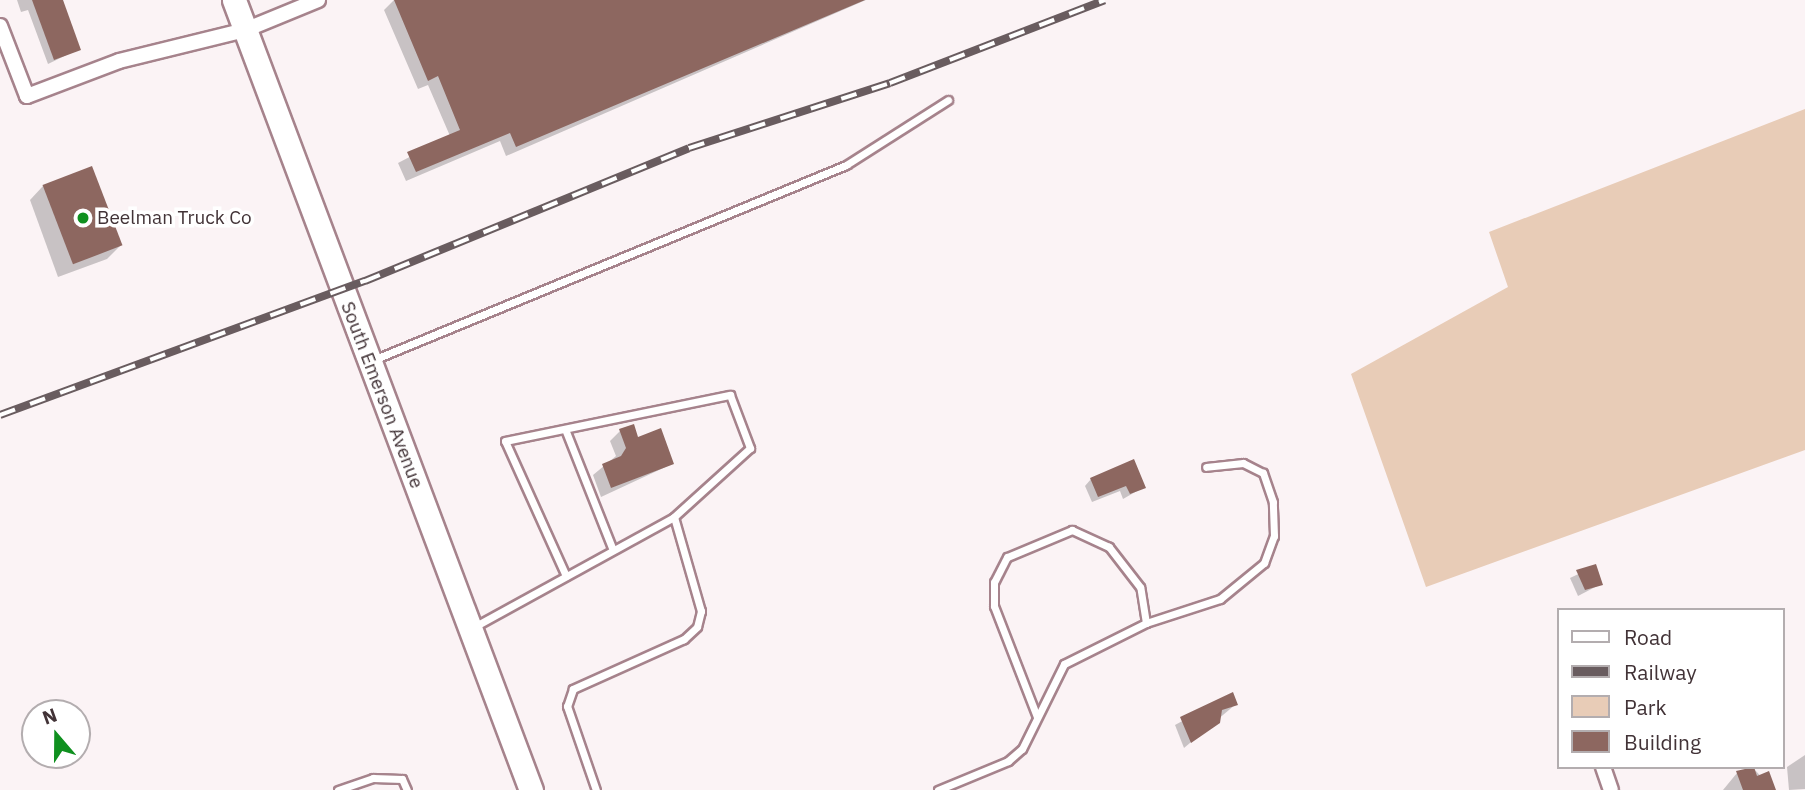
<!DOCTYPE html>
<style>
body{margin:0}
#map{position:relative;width:1805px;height:790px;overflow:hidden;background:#fbf3f5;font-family:"IBM Plex Sans",sans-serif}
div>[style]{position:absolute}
.green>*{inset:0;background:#e8ccb7}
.shadow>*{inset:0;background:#0003}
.building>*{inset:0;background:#8d6760;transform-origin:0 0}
.roads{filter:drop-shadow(2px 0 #a6838c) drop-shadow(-2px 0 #a6838c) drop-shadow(0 2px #a6838c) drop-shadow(0 -2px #a6838c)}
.service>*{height:7px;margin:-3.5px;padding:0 3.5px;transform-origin:3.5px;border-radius:3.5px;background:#fff}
.minor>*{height:14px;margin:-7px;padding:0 7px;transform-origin:7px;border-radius:7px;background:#fff}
.primary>*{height:23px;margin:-11.5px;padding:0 11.5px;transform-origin:11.5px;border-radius:11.5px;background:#fff}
.rail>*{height:8px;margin-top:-4px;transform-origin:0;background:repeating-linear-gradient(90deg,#fff 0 16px,#695c5f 0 32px);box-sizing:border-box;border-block:2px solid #695c5f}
.dots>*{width:19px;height:19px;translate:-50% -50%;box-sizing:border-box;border:4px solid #fff;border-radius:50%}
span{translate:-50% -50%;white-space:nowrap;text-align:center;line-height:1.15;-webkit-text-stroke:7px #fff;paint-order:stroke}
.poi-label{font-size:19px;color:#423337}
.left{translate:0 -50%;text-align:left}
.street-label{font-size:19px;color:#423337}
.legend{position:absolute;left:1557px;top:608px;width:228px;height:161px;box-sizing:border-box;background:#fff;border:2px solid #b3adaf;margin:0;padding:9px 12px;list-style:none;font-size:21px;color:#423337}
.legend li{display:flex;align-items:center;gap:14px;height:35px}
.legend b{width:35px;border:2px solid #b3adaf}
.north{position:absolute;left:21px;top:699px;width:70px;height:70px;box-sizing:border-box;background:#fff;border:2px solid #b3adaf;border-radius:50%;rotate:340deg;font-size:19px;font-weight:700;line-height:28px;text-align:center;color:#423337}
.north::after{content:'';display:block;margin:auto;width:24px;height:32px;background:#0f901f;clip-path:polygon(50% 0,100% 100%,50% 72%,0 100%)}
</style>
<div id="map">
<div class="green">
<div style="clip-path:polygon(1805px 109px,1805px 450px,1426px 587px,1351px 374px,1508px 287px,1489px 232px)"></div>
</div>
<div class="shadow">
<div style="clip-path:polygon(17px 0,57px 0,79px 49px,48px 64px,28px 10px,21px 12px)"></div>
<div style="clip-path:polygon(394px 0,866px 0,506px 156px,500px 141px,406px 181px,398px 163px,450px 136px,428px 85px,418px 89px,384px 10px)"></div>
<div style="clip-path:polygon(43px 186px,120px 246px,107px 259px,58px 277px,30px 200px)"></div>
<div style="clip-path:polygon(620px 431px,672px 464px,601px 497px,593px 475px,616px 456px,610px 441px)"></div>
<div style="clip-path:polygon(1091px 479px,1144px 487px,1123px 499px,1120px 491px,1092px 502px,1085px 486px)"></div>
<div style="clip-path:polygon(1595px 566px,1601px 584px,1578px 596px,1570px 578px)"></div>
<div style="clip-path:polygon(1232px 694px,1236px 704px,1184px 748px,1175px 725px)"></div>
<div style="clip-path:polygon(1805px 755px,1805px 789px,1789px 790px,1787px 767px)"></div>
<div style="clip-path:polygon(1752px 767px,1774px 790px,1723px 790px,1737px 773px)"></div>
</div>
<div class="building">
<div style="clip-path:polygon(32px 0,63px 0,81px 50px,54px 60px)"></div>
<div style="clip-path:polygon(394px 0,865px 0,516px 147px,510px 133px,416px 172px,407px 152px,460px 130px,438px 76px,428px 81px)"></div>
<div style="left:92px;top:166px;width:85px;height:53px;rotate:69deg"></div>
<div style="clip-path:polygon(634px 424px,638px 437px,661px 428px,674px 464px,611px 488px,602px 464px,621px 456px,626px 448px,619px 429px)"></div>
<div style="clip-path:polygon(1134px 459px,1146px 488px,1130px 494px,1126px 486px,1098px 497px,1090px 478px)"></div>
<div style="clip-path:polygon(1596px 564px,1603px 585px,1585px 590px,1576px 570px)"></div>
<div style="clip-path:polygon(1233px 692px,1238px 705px,1222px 710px,1220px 723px,1191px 743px,1180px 717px)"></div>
<div style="clip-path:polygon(1754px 767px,1757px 776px,1769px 771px,1776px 790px,1743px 790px,1736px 771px)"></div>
</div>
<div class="roads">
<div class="service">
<div style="left:373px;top:360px;width:512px;rotate:-22.4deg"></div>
<div style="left:846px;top:165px;width:121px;rotate:-32.5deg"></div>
<div style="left:565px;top:429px;width:130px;rotate:68.4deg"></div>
<div style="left:566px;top:576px;width:148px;rotate:-114.3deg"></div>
<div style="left:505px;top:441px;width:230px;rotate:-11.6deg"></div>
<div style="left:730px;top:395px;width:57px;rotate:69.3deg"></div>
<div style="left:750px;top:448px;width:103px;rotate:137.8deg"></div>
<div style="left:674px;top:517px;width:98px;rotate:74deg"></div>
<div style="left:701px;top:611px;width:16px;rotate:104deg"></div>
<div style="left:697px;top:627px;width:18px;rotate:137deg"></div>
<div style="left:684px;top:639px;width:122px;rotate:155.8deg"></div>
<div style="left:573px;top:689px;width:18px;rotate:109deg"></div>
<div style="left:567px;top:706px;width:89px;rotate:71deg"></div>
<div style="left:1146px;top:623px;width:78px;rotate:-18deg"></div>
<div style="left:1220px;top:599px;width:57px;rotate:-39.3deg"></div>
<div style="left:1264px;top:563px;width:29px;rotate:-70deg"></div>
<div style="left:1274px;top:536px;width:34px;rotate:-92deg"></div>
<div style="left:1273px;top:502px;width:31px;rotate:-109deg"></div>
<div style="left:1263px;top:473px;width:22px;rotate:-153deg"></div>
<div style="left:1243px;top:463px;width:37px;rotate:174deg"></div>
<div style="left:474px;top:627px;width:228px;rotate:-28.8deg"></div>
<div style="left:338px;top:790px;width:37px;rotate:-19deg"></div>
<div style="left:373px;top:778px;width:29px;rotate:2deg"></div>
<div style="left:402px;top:779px;width:12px;rotate:66deg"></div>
<div style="left:938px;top:790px;width:76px;rotate:-22.5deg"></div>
<div style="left:1008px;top:761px;width:18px;rotate:-41deg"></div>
<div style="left:1022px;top:749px;width:95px;rotate:-63.7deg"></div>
<div style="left:1064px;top:664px;width:92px;rotate:-26.6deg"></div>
<div style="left:1146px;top:623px;width:36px;rotate:-99deg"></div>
<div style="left:1140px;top:587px;width:51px;rotate:-127.8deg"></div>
<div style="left:1109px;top:547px;width:41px;rotate:-155.3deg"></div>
<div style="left:1072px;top:530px;width:70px;rotate:157.4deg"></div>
<div style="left:1007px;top:557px;width:28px;rotate:117deg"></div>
<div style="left:994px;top:582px;width:24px;rotate:90deg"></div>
<div style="left:994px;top:606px;width:119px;rotate:68.8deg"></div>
</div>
<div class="minor">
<div style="left:0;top:26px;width:75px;rotate:68.9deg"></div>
<div style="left:27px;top:96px;width:98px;rotate:-20.8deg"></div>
<div style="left:119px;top:61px;width:130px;rotate:-13.8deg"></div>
<div style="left:245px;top:30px;width:79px;rotate:-22.3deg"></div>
<div style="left:1603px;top:767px;width:24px;rotate:71deg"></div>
</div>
<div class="primary">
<div style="left:234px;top:0;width:844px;rotate:69.4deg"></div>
</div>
</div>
<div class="rail">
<div style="left:0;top:415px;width:389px;rotate:-20.2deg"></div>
<div style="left:365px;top:281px;width:350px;rotate:-22.3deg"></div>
<div style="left:689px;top:148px;width:211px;rotate:-17.9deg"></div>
<div style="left:890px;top:83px;width:230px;rotate:-21.1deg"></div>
</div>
<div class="dots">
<div style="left:83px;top:218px;background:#0f901f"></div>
</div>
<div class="poi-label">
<span class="left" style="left:97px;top:218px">Beelman Truck Co</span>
</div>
<div class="street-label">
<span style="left:382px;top:395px;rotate:69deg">South Emerson Avenue</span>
</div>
<ul class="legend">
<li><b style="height:9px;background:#fff"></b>Road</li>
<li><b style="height:9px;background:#695c5f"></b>Railway</li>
<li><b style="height:19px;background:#e8ccb7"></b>Park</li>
<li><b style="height:19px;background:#8d6760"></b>Building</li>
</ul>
<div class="north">N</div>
</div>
